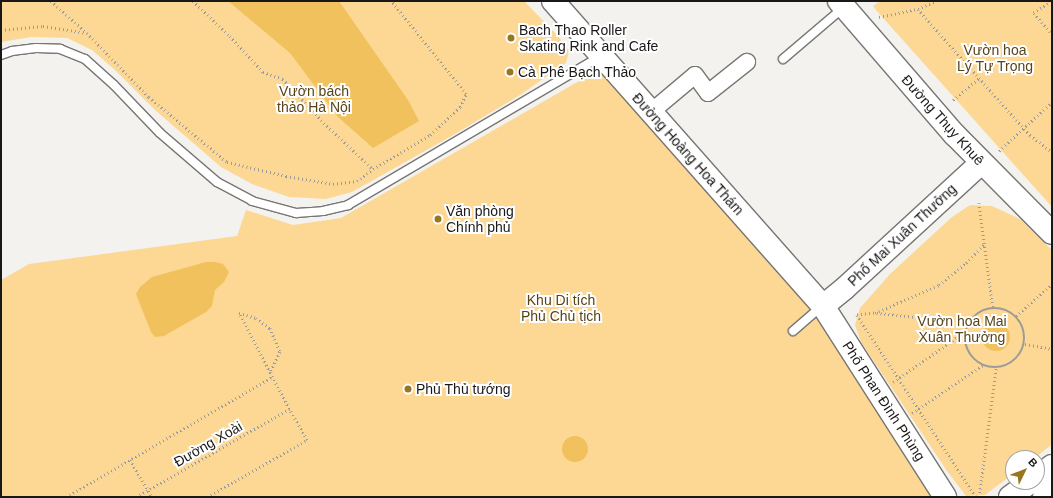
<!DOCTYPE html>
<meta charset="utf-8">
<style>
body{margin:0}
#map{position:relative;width:1053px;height:498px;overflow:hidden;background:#f4f2ef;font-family:Arial,sans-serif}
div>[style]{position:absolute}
.green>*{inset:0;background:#fcd894}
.water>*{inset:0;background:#f1c15d}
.round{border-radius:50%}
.path>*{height:2.5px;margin-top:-1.25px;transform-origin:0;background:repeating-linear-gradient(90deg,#9d9b99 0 1px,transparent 0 4px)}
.path>.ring{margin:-1.25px;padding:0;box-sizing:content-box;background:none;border:2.5px solid #9d9b99;border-radius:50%}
.roads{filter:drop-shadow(1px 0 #777673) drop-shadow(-1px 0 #777673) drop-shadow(0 1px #777673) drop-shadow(0 -1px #777673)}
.service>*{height:8px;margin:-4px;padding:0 4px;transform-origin:4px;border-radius:4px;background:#fff}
.minor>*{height:16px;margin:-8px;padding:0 8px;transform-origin:8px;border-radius:8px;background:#fff}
.secondary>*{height:22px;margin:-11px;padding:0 11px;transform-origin:11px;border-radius:11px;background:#fff}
.dots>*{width:11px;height:11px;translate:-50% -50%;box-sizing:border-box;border:2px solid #fff;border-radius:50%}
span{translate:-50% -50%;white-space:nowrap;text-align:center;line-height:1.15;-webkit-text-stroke:4px #fff;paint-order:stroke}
.poi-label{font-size:14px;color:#191817}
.left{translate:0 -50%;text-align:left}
.park-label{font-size:14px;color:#58441a}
.street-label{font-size:14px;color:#191817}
.frame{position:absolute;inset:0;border:2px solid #191817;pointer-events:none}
.north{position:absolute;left:1005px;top:450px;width:40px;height:40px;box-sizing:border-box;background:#fff;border:1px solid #a3a3a2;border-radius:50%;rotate:47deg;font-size:11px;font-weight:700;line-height:16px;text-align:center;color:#191817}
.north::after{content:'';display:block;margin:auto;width:14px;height:18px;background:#9b7621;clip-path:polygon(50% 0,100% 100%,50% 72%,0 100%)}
</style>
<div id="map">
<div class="green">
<div style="clip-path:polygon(1px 1px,524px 1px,558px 36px,569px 51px,566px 63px,520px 95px,455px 134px,352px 192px,326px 199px,289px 197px,252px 184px,221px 167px,155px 110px,115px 70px,92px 50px,67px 38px,31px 37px,1px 42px)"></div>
<div style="clip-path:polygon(880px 1px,1052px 1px,1052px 207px,876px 10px,873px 6px)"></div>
<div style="clip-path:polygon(600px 69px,813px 304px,938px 497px,1px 497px,1px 280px,29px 264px,237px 236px,246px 210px,293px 225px,341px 218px)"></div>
<div style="clip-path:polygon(970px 205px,992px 206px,1020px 219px,1052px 250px,1052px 444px,1035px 458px,1013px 458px,1013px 474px,985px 495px,966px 496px,947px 471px,861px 342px,855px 325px,860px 308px,890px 274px,952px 217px)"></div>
</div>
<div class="water">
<div style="clip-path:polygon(228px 1px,339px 1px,408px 100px,419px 121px,373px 148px,338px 117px,290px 53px)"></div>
<div style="clip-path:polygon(206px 262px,215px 262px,223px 264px,229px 272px,224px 282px,215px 290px,212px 306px,206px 312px,164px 336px,155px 337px,151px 332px,136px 294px,140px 287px,152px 277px)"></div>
<div class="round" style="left:982px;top:323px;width:28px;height:28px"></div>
<div class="round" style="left:562px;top:436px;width:26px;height:26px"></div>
</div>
<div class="path">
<div style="left:51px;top:1px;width:48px;rotate:41.6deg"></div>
<div style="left:87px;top:33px;width:89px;rotate:45.9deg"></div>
<div style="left:149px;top:97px;width:102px;rotate:39.8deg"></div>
<div style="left:227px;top:162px;width:61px;rotate:13.3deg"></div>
<div style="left:286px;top:176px;width:48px;rotate:9.7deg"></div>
<div style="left:333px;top:184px;width:24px;rotate:-7deg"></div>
<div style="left:357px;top:181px;width:20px;rotate:-37deg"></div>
<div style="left:373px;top:169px;width:66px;rotate:-30.8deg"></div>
<div style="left:430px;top:135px;width:41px;rotate:-43deg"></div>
<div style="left:460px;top:107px;width:14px;rotate:-65deg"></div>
<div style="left:466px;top:94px;width:119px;rotate:-128.9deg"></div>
<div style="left:193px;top:1px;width:51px;rotate:43.4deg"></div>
<div style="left:230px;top:36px;width:49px;rotate:47.5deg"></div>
<div style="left:263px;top:72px;width:21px;rotate:19deg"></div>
<div style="left:283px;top:79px;width:60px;rotate:47deg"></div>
<div style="left:324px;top:123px;width:67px;rotate:43.2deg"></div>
<div style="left:1052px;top:5px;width:4px;rotate:-166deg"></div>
<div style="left:1048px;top:4px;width:17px;rotate:147deg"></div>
<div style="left:1034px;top:13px;width:28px;rotate:49deg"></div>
<div style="left:918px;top:9px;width:169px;rotate:48.4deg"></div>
<div style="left:1030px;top:135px;width:28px;rotate:38deg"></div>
<div style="left:879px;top:17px;width:40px;rotate:-12deg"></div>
<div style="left:918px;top:9px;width:20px;rotate:-24deg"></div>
<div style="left:1px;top:30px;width:42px;rotate:-5.4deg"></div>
<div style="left:43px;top:26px;width:44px;rotate:9.2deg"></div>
<div style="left:953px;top:100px;width:34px;rotate:-40deg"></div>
<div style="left:999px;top:151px;width:72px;rotate:-42.8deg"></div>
<div style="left:979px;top:203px;width:106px;rotate:82.4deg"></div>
<div class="ring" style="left:965px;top:308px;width:57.5px;height:57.5px"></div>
<div style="left:875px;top:313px;width:70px;rotate:-23.6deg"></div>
<div style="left:939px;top:285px;width:35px;rotate:-39deg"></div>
<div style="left:966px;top:263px;width:28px;rotate:-46deg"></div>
<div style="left:1016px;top:316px;width:48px;rotate:-41.6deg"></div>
<div style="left:969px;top:323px;width:96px;rotate:-174deg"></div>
<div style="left:874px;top:313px;width:17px;rotate:173deg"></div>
<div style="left:857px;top:315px;width:217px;rotate:56.8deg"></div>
<div style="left:1025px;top:344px;width:27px;rotate:10deg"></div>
<div style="left:893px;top:382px;width:89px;rotate:-34.9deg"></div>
<div style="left:912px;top:413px;width:86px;rotate:-34.1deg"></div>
<div style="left:130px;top:460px;width:43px;rotate:59.3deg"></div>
<div style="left:66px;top:497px;width:238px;rotate:-30.2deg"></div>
<div style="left:136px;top:497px;width:177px;rotate:-29.9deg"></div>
<div style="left:207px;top:497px;width:115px;rotate:-29.7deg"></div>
<div style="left:307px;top:440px;width:36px;rotate:-120deg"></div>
<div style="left:289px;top:409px;width:41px;rotate:-117.8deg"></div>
<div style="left:270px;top:373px;width:68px;rotate:-117.3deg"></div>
<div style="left:239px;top:313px;width:18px;rotate:16deg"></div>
<div style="left:256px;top:318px;width:17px;rotate:36deg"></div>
<div style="left:270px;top:328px;width:26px;rotate:67deg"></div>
<div style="left:280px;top:352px;width:23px;rotate:115deg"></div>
<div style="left:979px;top:497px;width:130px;rotate:-82.5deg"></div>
</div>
<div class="roads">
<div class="service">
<div style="left:1px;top:55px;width:12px;rotate:-20deg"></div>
<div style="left:12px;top:51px;width:24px;rotate:-7deg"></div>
<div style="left:36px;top:48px;width:24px;rotate:2deg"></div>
<div style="left:60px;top:49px;width:27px;rotate:22deg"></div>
<div style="left:85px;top:59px;width:39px;rotate:42deg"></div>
<div style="left:114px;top:85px;width:66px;rotate:46.2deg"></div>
<div style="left:160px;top:133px;width:75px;rotate:40.7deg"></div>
<div style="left:217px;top:182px;width:40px;rotate:28deg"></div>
<div style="left:252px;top:201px;width:46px;rotate:15.3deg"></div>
<div style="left:296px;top:213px;width:27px;rotate:-4deg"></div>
<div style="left:323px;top:211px;width:26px;rotate:-13deg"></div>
<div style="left:348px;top:205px;width:294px;rotate:-30.5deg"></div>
<div style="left:783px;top:59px;width:80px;rotate:-40.4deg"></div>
<div style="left:793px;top:331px;width:38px;rotate:-41deg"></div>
</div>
<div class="minor">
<div style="left:651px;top:112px;width:57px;rotate:-40.1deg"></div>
<div style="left:695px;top:75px;width:22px;rotate:54deg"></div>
<div style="left:708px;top:93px;width:50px;rotate:-38.5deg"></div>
</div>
<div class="secondary">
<div style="left:553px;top:1px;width:407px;rotate:48.5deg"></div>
<div style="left:823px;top:306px;width:227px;rotate:57.4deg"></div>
<div style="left:839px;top:1px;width:176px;rotate:49.2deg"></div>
<div style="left:954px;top:134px;width:139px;rotate:45.3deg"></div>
<div style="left:823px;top:306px;width:27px;rotate:-39deg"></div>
<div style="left:844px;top:289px;width:186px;rotate:-42.6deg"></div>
<div style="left:1037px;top:478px;width:19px;rotate:-39deg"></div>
<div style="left:1010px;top:497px;width:26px;rotate:-36deg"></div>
<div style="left:1044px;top:497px;width:10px;rotate:-37deg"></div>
</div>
</div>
<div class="dots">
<div style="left:511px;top:38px;background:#9b7621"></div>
<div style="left:510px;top:72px;background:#9b7621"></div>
<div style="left:438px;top:219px;background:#9b7621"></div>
<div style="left:408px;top:389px;background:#9b7621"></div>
</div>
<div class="poi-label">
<span class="left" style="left:519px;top:38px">Bach Thao Roller<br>Skating Rink and Cafe</span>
<span class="left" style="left:518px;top:72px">Cà Phê Bạch Thảo</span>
<span class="left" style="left:446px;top:219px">Văn phòng<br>Chính phủ</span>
<span class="left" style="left:416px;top:389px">Phủ Thủ tướng</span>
</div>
<div class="park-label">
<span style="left:995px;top:58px">Vườn hoa<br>Lý Tự Trọng</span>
<span style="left:314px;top:99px">Vườn bách<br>thảo Hà Nội</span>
<span style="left:561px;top:308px">Khu Di tích<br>Phủ Chủ tịch</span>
<span style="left:962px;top:329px">Vườn hoa Mai<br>Xuân Thưởng</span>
</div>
<div class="street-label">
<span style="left:943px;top:120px;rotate:48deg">Đường Thụy Khuê</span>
<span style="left:688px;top:154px;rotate:48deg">Đường Hoàng Hoa Thám</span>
<span style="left:902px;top:235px;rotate:-43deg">Phố Mai Xuân Thưởng</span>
<span style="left:884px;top:401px;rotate:57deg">Phố Phan Đình Phùng</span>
<span style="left:208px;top:444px;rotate:-30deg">Đường Xoài</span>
</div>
<div class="frame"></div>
<div class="north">B</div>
</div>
